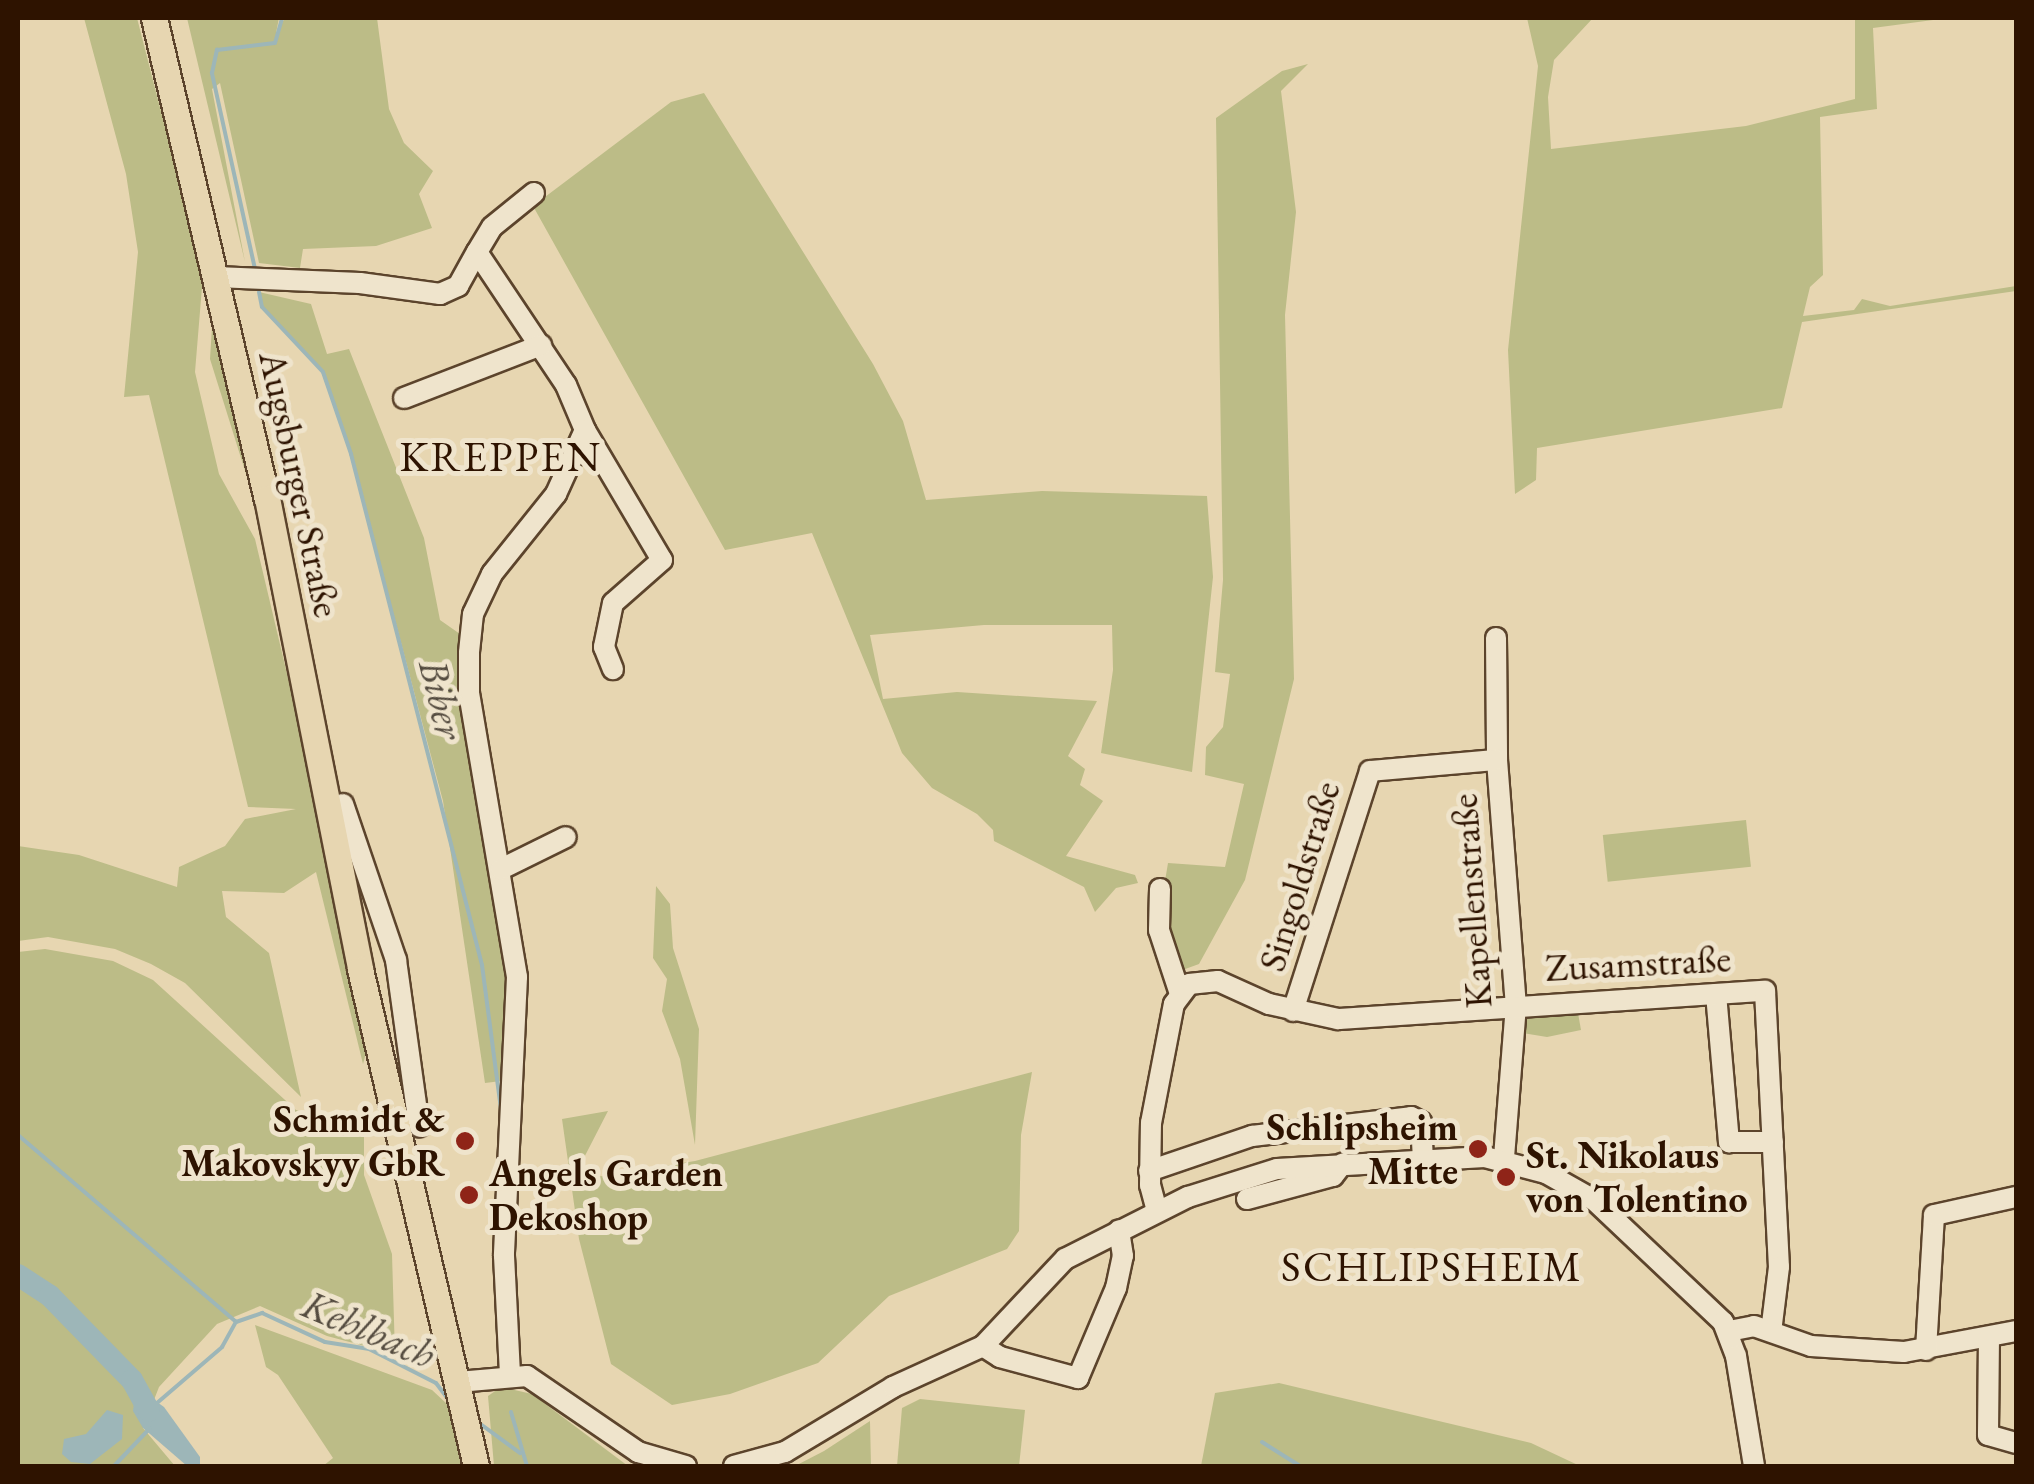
<!DOCTYPE html>
<meta charset="utf-8">
<style>
body{margin:0}
#map{position:relative;width:2034px;height:1484px;overflow:hidden;background:#e7d6b1;font-family:"EB Garamond",serif}
div>[style]{position:absolute}
.green>*{inset:0;background:#bcbc87;transform-origin:0 0}
.water>*{inset:0;background:#9db6b8}
.stream>*{height:4px;margin:-2px;padding:0 2px;transform-origin:2px;border-radius:2px;background:#9db6b8}
.river>*{height:22px;margin:-11px;padding:0 11px;transform-origin:11px;border-radius:11px;background:#9db6b8}
.roads{filter:drop-shadow(2px 0 #5c442c) drop-shadow(-2px 0 #5c442c) drop-shadow(0 2px #5c442c) drop-shadow(0 -2px #5c442c)}
.minor>*{height:20px;margin:-10px;padding:0 10px;transform-origin:10px;border-radius:10px;background:#efe4cc}
.major>*{height:25px;margin:-12.5px;padding:0 12.5px;transform-origin:12.5px;border-radius:12.5px;background:#e7d6b1}
.dots>*{width:28px;height:28px;translate:-50% -50%;box-sizing:border-box;border:5px solid #efe4cc;border-radius:50%}
span{translate:-50% -50%;white-space:nowrap;text-align:center;line-height:1.15;-webkit-text-stroke:10px #efe4cc;paint-order:stroke}
.street-label{font-size:38px;color:#2e1300}
.poi-label{font-size:38px;color:#2e1300;font-weight:700}
.right{translate:-100% -50%;text-align:right}
.left{translate:0 -50%;text-align:left}
.water-label{font-size:40px;color:#554c40;font-style:italic}
.quarter-label{font-size:42px;color:#2e1300;letter-spacing:2.5px}
.frame{position:absolute;inset:0;border:20px solid #2e1300;pointer-events:none}
</style>
<div id="map">
<div class="green">
<div style="clip-path:polygon(84px 18px,137px 18px,203px 275px,195px 372px,219px 474px,255px 539px,340px 897px,369px 1042px,363px 1064px,316px 872px,284px 893px,222px 891px,226px 917px,269px 953px,301px 1097px,185px 983px,151px 964px,115px 949px,48px 937px,18px 941px,18px 846px,79px 855px,177px 887px,179px 867px,225px 846px,245px 819px,296px 809px,248px 807px,149px 395px,124px 397px,138px 252px,126px 174px)"></div>
<div style="clip-path:polygon(187px 18px,279px 18px,276px 33px,285px 18px,377px 18px,389px 109px,404px 143px,433px 171px,419px 194px,432px 228px,376px 246px,303px 249px,300px 268px,259px 263px,220px 83px,212px 89px,245px 262px)"></div>
<div style="clip-path:polygon(1527px 18px,1593px 18px,1554px 60px,1548px 97px,1551px 149px,1746px 126px,1855px 99px,1855px 18px,1948px 18px,1873px 28px,1877px 109px,1820px 117px,1823px 275px,1810px 287px,1803px 316px,1854px 310px,1862px 299px,1890px 306px,2016px 286px,2016px 291px,1802px 322px,1782px 408px,1537px 448px,1536px 480px,1515px 494px,1508px 350px,1538px 66px)"></div>
<div style="clip-path:polygon(1308px 64px,1281px 91px,1296px 212px,1285px 315px,1294px 679px,1245px 880px,1199px 964px,1177px 972px,1162px 899px,1168px 863px,1225px 867px,1244px 784px,1205px 775px,1206px 747px,1223px 727px,1230px 674px,1215px 672px,1223px 580px,1216px 118px,1282px 71px)"></div>
<div style="clip-path:polygon(704px 93px,873px 364px,903px 421px,926px 500px,1042px 491px,1207px 496px,1213px 577px,1192px 772px,1101px 753px,1113px 670px,1112px 625px,984px 625px,870px 635px,883px 699px,957px 692px,1097px 701px,1068px 756px,1085px 769px,1080px 785px,1103px 801px,1066px 856px,1135px 875px,1138px 883px,1116px 888px,1095px 912px,1084px 887px,994px 841px,993px 830px,977px 814px,932px 788px,902px 753px,812px 533px,725px 550px,533px 206px,671px 102px)"></div>
<div style="clip-path:polygon(259px 292px,311px 304px,327px 354px,349px 349px,424px 538px,440px 620px,460px 634px,458px 681px,507px 963px,509px 1080px,485px 1083px,443px 801px,351px 454px,323px 372px,262px 307px)"></div>
<div style="clip-path:polygon(213px 311px,262px 525px,210px 359px)"></div>
<div style="left:1746px;top:820px;width:47px;height:144px;rotate:84deg"></div>
<div style="clip-path:polygon(656px 886px,670px 904px,673px 948px,699px 1029px,695px 1145px,680px 1059px,662px 1011px,667px 979px,653px 958px)"></div>
<div style="clip-path:polygon(45px 949px,113px 961px,153px 980px,296px 1110px,324px 1118px,355px 1112px,364px 1125px,364px 1175px,392px 1254px,395px 1354px,327px 1336px,260px 1306px,217px 1324px,159px 1387px,143px 1428px,175px 1466px,18px 1466px,18px 952px)"></div>
<div style="clip-path:polygon(1524px 1013px,1578px 1013px,1581px 1030px,1547px 1037px,1523px 1033px)"></div>
<div style="clip-path:polygon(1032px 1072px,1021px 1135px,1019px 1231px,1007px 1249px,889px 1296px,818px 1363px,730px 1394px,672px 1405px,611px 1364px,579px 1239px,562px 1119px,608px 1111px,572px 1181px,695px 1161px)"></div>
<div style="clip-path:polygon(255px 1325px,432px 1390px,447px 1404px,463px 1466px,323px 1466px,333px 1458px,278px 1375px,266px 1367px)"></div>
<div style="clip-path:polygon(1279px 1383px,1531px 1443px,1580px 1466px,1201px 1466px,1215px 1393px)"></div>
<div style="clip-path:polygon(501px 1387px,532px 1394px,628px 1466px,494px 1466px,488px 1396px)"></div>
<div style="clip-path:polygon(920px 1399px,1025px 1410px,1019px 1466px,897px 1466px,902px 1408px)"></div>
<div style="clip-path:polygon(870px 1421px,871px 1466px,795px 1466px,824px 1451px)"></div>
</div>
<div class="water">
<div style="clip-path:polygon(136px 1387px,164px 1407px,200px 1457px,200px 1466px,187px 1466px,143px 1428px,133px 1411px)"></div>
<div style="clip-path:polygon(107px 1410px,123px 1415px,122px 1439px,90px 1464px,71px 1462px,62px 1454px,64px 1439px,86px 1434px)"></div>
</div>
<div class="stream">
<div style="left:255px;top:269px;width:201px;rotate:-102.4deg"></div>
<div style="left:212px;top:73px;width:24px;rotate:-78deg"></div>
<div style="left:217px;top:50px;width:58px;rotate:-6.9deg"></div>
<div style="left:275px;top:43px;width:26px;rotate:-74deg"></div>
<div style="left:259px;top:292px;width:15px;rotate:79deg"></div>
<div style="left:262px;top:307px;width:89px;rotate:46.8deg"></div>
<div style="left:323px;top:372px;width:87px;rotate:71.1deg"></div>
<div style="left:351px;top:454px;width:528px;rotate:75.62deg"></div>
<div style="left:482px;top:965px;width:146px;rotate:82.5deg"></div>
<div style="left:18px;top:1135px;width:287px;rotate:40.6deg"></div>
<div style="left:236px;top:1322px;width:28px;rotate:-19deg"></div>
<div style="left:262px;top:1313px;width:69px;rotate:24.7deg"></div>
<div style="left:325px;top:1342px;width:45px;rotate:9deg"></div>
<div style="left:369px;top:1349px;width:75px;rotate:26.9deg"></div>
<div style="left:436px;top:1383px;width:20px;rotate:53deg"></div>
<div style="left:157px;top:1403px;width:86px;rotate:-40.7deg"></div>
<div style="left:222px;top:1347px;width:29px;rotate:-61deg"></div>
<div style="left:511px;top:1412px;width:56px;rotate:73.5deg"></div>
<div style="left:475px;top:1420px;width:56px;rotate:36.3deg"></div>
<div style="left:1262px;top:1442px;width:45px;rotate:32.3deg"></div>
<div style="left:114px;top:1466px;width:52px;rotate:-46.5deg"></div>
</div>
<div class="river">
<div style="left:18px;top:1275px;width:38px;rotate:33deg"></div>
<div style="left:50px;top:1296px;width:117px;rotate:45.7deg"></div>
<div style="left:132px;top:1380px;width:35px;rotate:61deg"></div>
</div>
<div class="roads">
<div class="minor">
<div style="left:477px;top:252px;width:29px;rotate:-59deg"></div>
<div style="left:492px;top:227px;width:54px;rotate:-39deg"></div>
<div style="left:216px;top:277px;width:144px;rotate:2.4deg"></div>
<div style="left:360px;top:283px;width:81px;rotate:7.8deg"></div>
<div style="left:440px;top:294px;width:20px;rotate:-24deg"></div>
<div style="left:458px;top:286px;width:39px;rotate:-61deg"></div>
<div style="left:477px;top:252px;width:160px;rotate:56.2deg"></div>
<div style="left:566px;top:385px;width:49px;rotate:67.1deg"></div>
<div style="left:585px;top:430px;width:70px;rotate:114.4deg"></div>
<div style="left:556px;top:494px;width:102px;rotate:128.7deg"></div>
<div style="left:492px;top:574px;width:44px;rotate:115.4deg"></div>
<div style="left:473px;top:614px;width:39px;rotate:96deg"></div>
<div style="left:469px;top:653px;width:40px;rotate:90deg"></div>
<div style="left:469px;top:693px;width:288px;rotate:80.4deg"></div>
<div style="left:517px;top:977px;width:279px;rotate:92.7deg"></div>
<div style="left:504px;top:1256px;width:117px;rotate:87.1deg"></div>
<div style="left:404px;top:398px;width:147px;rotate:-21.1deg"></div>
<div style="left:585px;top:430px;width:151px;rotate:59.4deg"></div>
<div style="left:662px;top:560px;width:65px;rotate:138.7deg"></div>
<div style="left:613px;top:603px;width:45px;rotate:101.6deg"></div>
<div style="left:604px;top:647px;width:24px;rotate:68deg"></div>
<div style="left:1496px;top:638px;width:122px;rotate:89.5deg"></div>
<div style="left:1497px;top:760px;width:246px;rotate:85.6deg"></div>
<div style="left:1516px;top:1005px;width:154px;rotate:94.5deg"></div>
<div style="left:343px;top:804px;width:165px;rotate:71.2deg"></div>
<div style="left:396px;top:960px;width:168px;rotate:82.1deg"></div>
<div style="left:501px;top:869px;width:72px;rotate:-26.2deg"></div>
<div style="left:1160px;top:889px;width:41px;rotate:91.4deg"></div>
<div style="left:1159px;top:930px;width:64px;rotate:71.8deg"></div>
<div style="left:1716px;top:994px;width:149px;rotate:85deg"></div>
<div style="left:1729px;top:1142px;width:44px"></div>
<div style="left:1293px;top:1011px;width:252px;rotate:-72.2deg"></div>
<div style="left:1370px;top:771px;width:127px;rotate:-5deg"></div>
<div style="left:1149px;top:1171px;width:109px;rotate:-18.8deg"></div>
<div style="left:1252px;top:1136px;width:160px;rotate:-6.8deg"></div>
<div style="left:1411px;top:1117px;width:11px;rotate:27deg"></div>
<div style="left:1421px;top:1122px;width:39px;rotate:87deg"></div>
<div style="left:1247px;top:1199px;width:89px;rotate:-15deg"></div>
<div style="left:1333px;top:1176px;width:16px;rotate:-52deg"></div>
<div style="left:1157px;top:1211px;width:27px;rotate:-105deg"></div>
<div style="left:1150px;top:1185px;width:62px;rotate:-89.1deg"></div>
<div style="left:1151px;top:1123px;width:121px;rotate:-79.1deg"></div>
<div style="left:1174px;top:1004px;width:25px;rotate:-53deg"></div>
<div style="left:1189px;top:984px;width:29px;rotate:-6deg"></div>
<div style="left:1218px;top:981px;width:56px;rotate:24.3deg"></div>
<div style="left:1269px;top:1004px;width:71px;rotate:12.3deg"></div>
<div style="left:1338px;top:1019px;width:428px;rotate:-3.8deg"></div>
<div style="left:1765px;top:991px;width:276px;rotate:87.1deg"></div>
<div style="left:1779px;top:1267px;width:65px;rotate:97deg"></div>
<div style="left:1729px;top:1331px;width:25px;rotate:-11deg"></div>
<div style="left:1754px;top:1326px;width:60px;rotate:19.3deg"></div>
<div style="left:1811px;top:1346px;width:93px;rotate:3.7deg"></div>
<div style="left:1904px;top:1352px;width:114px;rotate:-10.6deg"></div>
<div style="left:1989px;top:1337px;width:98px;rotate:90.6deg"></div>
<div style="left:1988px;top:1435px;width:29px;rotate:16deg"></div>
<div style="left:983px;top:1346px;width:20px;rotate:33deg"></div>
<div style="left:1000px;top:1357px;width:81px;rotate:15.1deg"></div>
<div style="left:1078px;top:1378px;width:98px;rotate:-67.1deg"></div>
<div style="left:1116px;top:1288px;width:33px;rotate:-78deg"></div>
<div style="left:1123px;top:1256px;width:26px;rotate:-99deg"></div>
<div style="left:1926px;top:1350px;width:135px;rotate:-86.6deg"></div>
<div style="left:1934px;top:1215px;width:84px;rotate:-12.4deg"></div>
<div style="left:458px;top:1382px;width:69px;rotate:-5deg"></div>
<div style="left:527px;top:1376px;width:135px;rotate:34.4deg"></div>
<div style="left:638px;top:1452px;width:50px;rotate:16.3deg"></div>
<div style="left:734px;top:1466px;width:53px;rotate:-15.4deg"></div>
<div style="left:785px;top:1452px;width:126px;rotate:-31deg"></div>
<div style="left:893px;top:1387px;width:99px;rotate:-24.5deg"></div>
<div style="left:983px;top:1346px;width:120px;rotate:-46.7deg"></div>
<div style="left:1065px;top:1259px;width:138px;rotate:-26.8deg"></div>
<div style="left:1188px;top:1197px;width:93px;rotate:-17.5deg"></div>
<div style="left:1277px;top:1169px;width:208px;rotate:-3.3deg"></div>
<div style="left:1485px;top:1157px;width:63px;rotate:14.7deg"></div>
<div style="left:1546px;top:1173px;width:55px;rotate:29.4deg"></div>
<div style="left:1594px;top:1200px;width:178px;rotate:43.4deg"></div>
<div style="left:1723px;top:1322px;width:36px;rotate:69deg"></div>
<div style="left:1736px;top:1356px;width:111px;rotate:80.7deg"></div>
</div>
<div class="major">
<div style="left:154px;top:18px;width:493px;rotate:76.8deg"></div>
<div style="left:267px;top:498px;width:480px;rotate:78.8deg"></div>
<div style="left:360px;top:969px;width:510px;rotate:76.86deg"></div>
</div>
</div>
<div class="dots">
<div style="left:465px;top:1141px;background:#8f2418"></div>
<div style="left:1478px;top:1149px;background:#8f2418"></div>
<div style="left:1506px;top:1177px;background:#8f2418"></div>
<div style="left:469px;top:1195px;background:#8f2418"></div>
</div>
<div class="street-label">
<span style="left:300px;top:484px;rotate:78deg">Augsburger Straße</span>
<span style="left:1299px;top:876px;rotate:-73deg">Singoldstraße</span>
<span style="left:1471px;top:901px;rotate:-94deg">Kapellenstraße</span>
<span style="left:1638px;top:963px;rotate:-3deg">Zusamstraße</span>
</div>
<div class="poi-label">
<span class="right" style="left:445px;top:1141px">Schmidt &amp;<br>Makovskyy GbR</span>
<span class="right" style="left:1458px;top:1149px">Schlipsheim<br>Mitte</span>
<span class="left" style="left:1526px;top:1177px">St. Nikolaus<br>von Tolentino</span>
<span class="left" style="left:489px;top:1195px">Angels Garden<br>Dekoshop</span>
</div>
<div class="water-label">
<span style="left:442px;top:699px;rotate:76deg">Biber</span>
<span style="left:369px;top:1329px;rotate:23deg">Kehlbach</span>
</div>
<div class="quarter-label">
<span style="left:501px;top:457px">KREPPEN</span>
<span style="left:1432px;top:1267px">SCHLIPSHEIM</span>
</div>
<div class="frame"></div>
</div>
